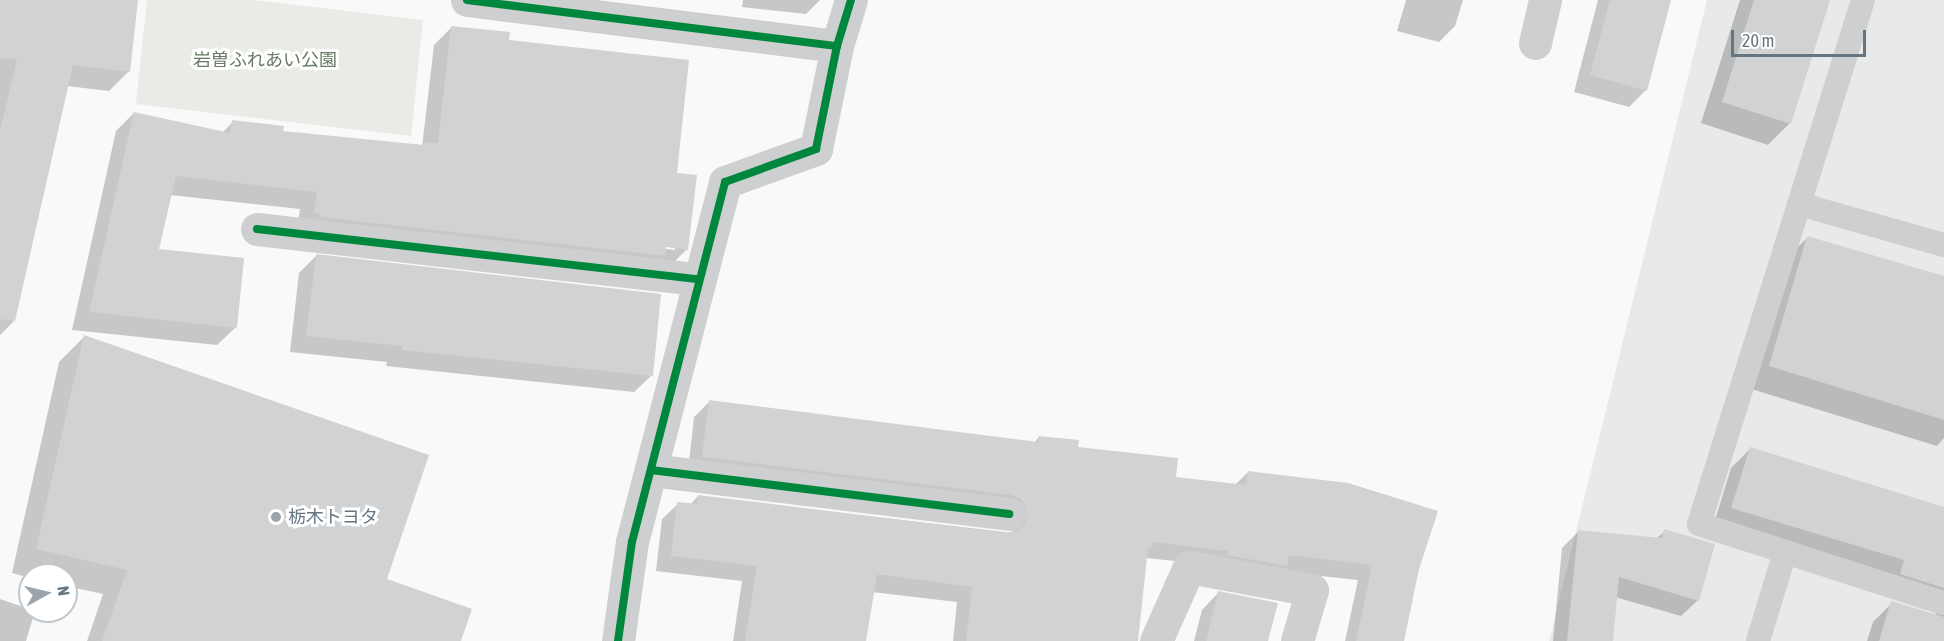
<!DOCTYPE html>
<meta charset="utf-8">
<style>
body{margin:0}
#map{position:relative;width:1944px;height:641px;overflow:hidden;background:#f9f9f9;font-family:"Asap Condensed","Noto Sans JP",sans-serif}
div>[style]{position:absolute}
.built>*{inset:0;background:#e8e9e9}
.green>*{inset:0;background:#e8ebe6}
.shadow>*{inset:0;background:#0003}
.building>*{inset:0;background:#d0d2d3}
.lane>*{height:24px;margin:-12px;padding:0 12px;transform-origin:12px;border-radius:12px;background:#cecfd0}
.street>*{height:33px;margin:-16.5px;padding:0 16.5px;transform-origin:16.5px;border-radius:16.5px;background:#cecfd0}
.cycleway>*{height:8px;margin:-4px;padding:0 4px;transform-origin:4px;border-radius:4px;background:#00873e}
.dots>*{width:16px;height:16px;translate:-50% -50%;box-sizing:border-box;border:3px solid #fff;border-radius:50%}
span{translate:-50% -50%;white-space:nowrap;text-align:center;line-height:1.15;-webkit-text-stroke:6px #fff;paint-order:stroke}
.park-label{font-size:18px;color:#687a64}
.poi-label{font-size:18px;color:#657683}
.left{translate:0 -50%;text-align:left}
.north{position:absolute;left:18px;top:563px;width:60px;height:60px;box-sizing:border-box;background:#fff;border:2px solid #c1c8cd;border-radius:50%;rotate:82deg;font-size:16px;font-weight:700;line-height:24px;text-align:center;color:#657683}
.north::after{content:'';display:block;margin:auto;width:21px;height:27px;background:#99a4ac;clip-path:polygon(50% 0,100% 100%,50% 72%,0 100%)}
.scale{position:absolute;left:1731px;top:30px;width:135px;height:27px;box-sizing:border-box;border:3px solid #657683;border-top:0;padding-left:8px;font-size:18px;line-height:21px;white-space:nowrap;color:#657683;-webkit-text-stroke:4px #fff;paint-order:stroke}
</style>
<div id="map">
<div class="built">
<div style="clip-path:polygon(1707px 0,1944px 0,1944px 641px,1549px 641px)"></div>
</div>
<div class="green">
<div style="clip-path:polygon(147px 0,253px 0,423px 20px,411px 136px,136px 104px)"></div>
</div>
<div class="shadow">
<div style="clip-path:polygon(0 0,136px 0,129px 71px,109px 91px,67px 86px,13px 322px,0 335px)"></div>
<div style="clip-path:polygon(743px 0,820px 0,806px 14px,742px 7px)"></div>
<div style="clip-path:polygon(1406px 0,1463px 0,1455px 26px,1439px 42px,1397px 31px)"></div>
<div style="clip-path:polygon(1598px 0,1669px 0,1646px 90px,1629px 107px,1574px 92px)"></div>
<div style="clip-path:polygon(1740px 0,1829px 0,1790px 123px,1768px 145px,1701px 123px)"></div>
<div style="clip-path:polygon(evenodd,452px 27px,508px 42px,676px 174px,687px 249px,669px 267px,297px 231px,300px 209px,170px 195px,157px 250px,235px 328px,217px 345px,72px 330px,116px 131px,134px 113px,222px 133px,233px 122px,282px 132px,422px 147px,434px 45px,452px 27px,658px 245px,675px 247px,675px 250px,658px 248px,658px 245px)"></div>
<div style="clip-path:polygon(1807px 238px,1944px 278px,1944px 438px,1937px 446px,1748px 388px,1785px 260px)"></div>
<div style="clip-path:polygon(316px 256px,651px 376px,634px 392px,386px 366px,387px 362px,290px 352px,299px 273px)"></div>
<div style="clip-path:polygon(84px 337px,385px 580px,459px 641px,87px 641px,103px 594px,66px 586px,66px 575px,30px 575px,30px 578px,12px 573px,59px 362px)"></div>
<div style="clip-path:polygon(709px 402px,1034px 443px,1039px 437px,1174px 479px,1235px 485px,1248px 472px,1418px 569px,1403px 641px,1345px 641px,1358px 580px,1146px 558px,1136px 641px,953px 641px,957px 602px,872px 592px,864px 641px,733px 641px,742px 581px,656px 571px,662px 519px,678px 504px,690px 505px,698px 496px,1013px 533px,1012px 523px,688px 472px,694px 417px)"></div>
<div style="clip-path:polygon(1750px 449px,1944px 508px,1944px 641px,1867px 641px,1873px 622px,1892px 603px,1935px 615px,1936px 613px,1713px 527px,1731px 468px)"></div>
<div style="clip-path:polygon(1579px 531px,1656px 539px,1665px 531px,1698px 600px,1681px 616px,1615px 597px,1611px 641px,1553px 641px,1562px 548px)"></div>
<div style="clip-path:polygon(1218px 593px,1267px 641px,1194px 641px,1202px 610px)"></div>
<div style="clip-path:polygon(0 599px,35px 611px,26px 641px,0 641px)"></div>
</div>
<div class="building">
<div style="clip-path:polygon(0 0,138px 0,130px 72px,73px 65px,15px 321px,0 319px,0 131px,17px 59px,0 58px)"></div>
<div style="clip-path:polygon(1610px 0,1671px 0,1647px 91px,1590px 75px)"></div>
<div style="clip-path:polygon(1754px 0,1830px 0,1791px 124px,1722px 102px)"></div>
<div style="clip-path:polygon(451px 26px,510px 32px,509px 40px,689px 60px,677px 173px,697px 175px,688px 250px,666px 247px,665px 256px,320px 217px,320px 214px,314px 213px,317px 192px,176px 176px,159px 249px,244px 258px,237px 328px,89px 312px,134px 112px,230px 133px,232px 120px,284px 126px,283px 131px,424px 145px,425px 142px,438px 143px)"></div>
<div style="clip-path:polygon(1807px 236px,1944px 276px,1944px 420px,1769px 366px)"></div>
<div style="clip-path:polygon(316px 254px,661px 294px,653px 376px,402px 350px,402px 346px,306px 336px)"></div>
<div style="clip-path:polygon(84px 335px,429px 455px,387px 579px,472px 609px,461px 641px,102px 641px,127px 570px,36px 549px)"></div>
<div style="clip-path:polygon(709px 400px,1038px 442px,1039px 436px,1079px 440px,1078px 447px,1178px 458px,1176px 477px,1246px 485px,1248px 471px,1348px 483px,1438px 511px,1419px 569px,1404px 641px,1356px 641px,1372px 565px,1289px 555px,1287px 566px,1227px 555px,1228px 551px,1153px 542px,1152px 549px,1148px 548px,1138px 641px,966px 641px,972px 587px,884px 575px,877px 575px,866px 641px,745px 641px,757px 566px,671px 556px,677px 502px,697px 504px,698px 495px,1007px 533px,1016px 531px,1024px 526px,1027px 517px,1026px 507px,1021px 499px,1011px 495px,702px 457px)"></div>
<div style="clip-path:polygon(1750px 447px,1944px 507px,1944px 588px,1900px 574px,1904px 560px,1731px 508px)"></div>
<div style="clip-path:polygon(1664px 529px,1715px 544px,1699px 601px,1619px 577px,1613px 641px,1567px 641px,1578px 530px,1662px 538px)"></div>
<div style="clip-path:polygon(1218px 591px,1278px 603px,1268px 641px,1206px 641px)"></div>
<div style="clip-path:polygon(1891px 601px,1944px 617px,1944px 641px,1879px 641px)"></div>
</div>
<div class="lane">
<div style="left:1863px;top:0;width:549px;rotate:107.38deg"></div>
<div style="left:1699px;top:524px;width:257px;rotate:17.9deg"></div>
<div style="left:1799px;top:204px;width:151px;rotate:15.8deg"></div>
<div style="left:1758px;top:641px;width:93px;rotate:-73.1deg"></div>
</div>
<div class="street">
<div style="left:467px;top:0;width:373px;rotate:7.1deg"></div>
<div style="left:1535px;top:43px;width:44px;rotate:-76.9deg"></div>
<div style="left:257px;top:229px;width:445px;rotate:6.5deg"></div>
<div style="left:651px;top:470px;width:361px;rotate:7deg"></div>
<div style="left:618px;top:641px;width:100px;rotate:-82deg"></div>
<div style="left:632px;top:542px;width:372px;rotate:-75.5deg"></div>
<div style="left:725px;top:182px;width:97px;rotate:-19.9deg"></div>
<div style="left:816px;top:149px;width:105px;rotate:-78.5deg"></div>
<div style="left:837px;top:46px;width:48px;rotate:-73.1deg"></div>
<div style="left:1156px;top:641px;width:81px;rotate:-66deg"></div>
<div style="left:1189px;top:567px;width:125px;rotate:10.6deg"></div>
<div style="left:1312px;top:590px;width:53px;rotate:106.4deg"></div>
</div>
<div class="cycleway">
<div style="left:467px;top:0;width:373px;rotate:7.1deg"></div>
<div style="left:257px;top:229px;width:445px;rotate:6.5deg"></div>
<div style="left:651px;top:470px;width:361px;rotate:7deg"></div>
<div style="left:618px;top:641px;width:100px;rotate:-82deg"></div>
<div style="left:632px;top:542px;width:372px;rotate:-75.5deg"></div>
<div style="left:725px;top:182px;width:97px;rotate:-19.9deg"></div>
<div style="left:816px;top:149px;width:105px;rotate:-78.5deg"></div>
<div style="left:837px;top:46px;width:48px;rotate:-73.1deg"></div>
</div>
<div class="dots">
<div style="left:276px;top:517px;background:#99a4ac"></div>
</div>
<div class="park-label">
<span style="left:265px;top:60px">岩曽ふれあい公園</span>
</div>
<div class="poi-label">
<span class="left" style="left:288px;top:517px">栃木トヨタ</span>
</div>
<div class="north">N</div>
<div class="scale">20 m</div>
</div>
